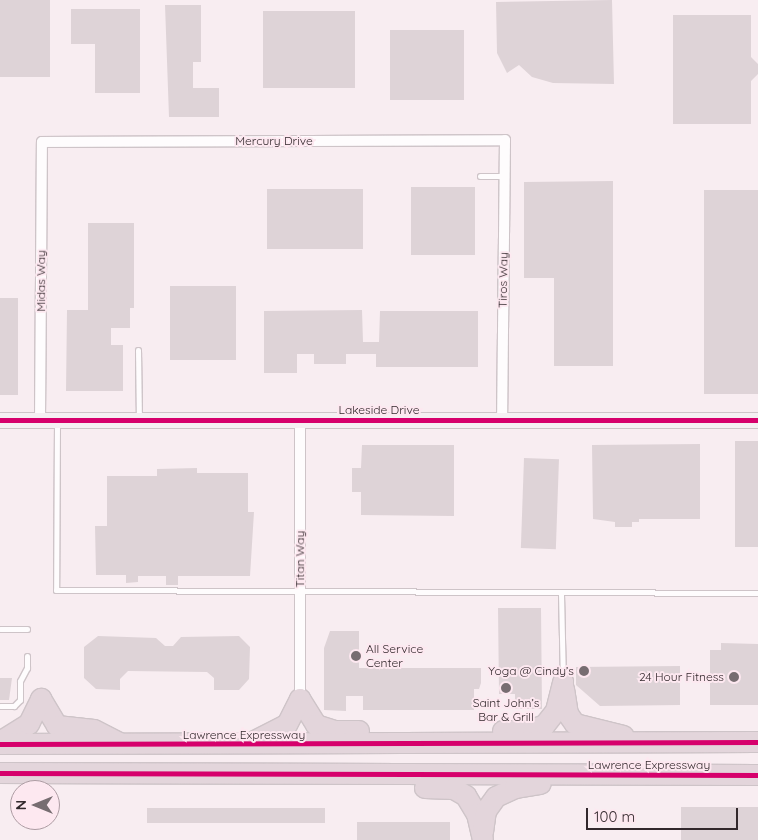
<!DOCTYPE html>
<meta charset="utf-8">
<style>
body{margin:0}
#map{position:relative;width:758px;height:840px;overflow:hidden;background:#f8edf1;font-family:Quicksand,sans-serif}
div>[style]{position:absolute}
.building>*{inset:0;background:#ded3d7;transform-origin:0 0}
.roads{filter:drop-shadow(1px 0 #cec4c8) drop-shadow(-1px 0 #cec4c8) drop-shadow(0 1px #cec4c8) drop-shadow(0 -1px #cec4c8)}
.lane>*{height:5px;margin:-2.5px;padding:0 2.5px;transform-origin:2.5px;border-radius:2.5px;background:#fefcfd}
.street>*{height:10px;margin:-5px;padding:0 5px;transform-origin:5px;border-radius:5px;background:#fefcfd}
.secondary>*{height:15px;margin:-7.5px;padding:0 7.5px;transform-origin:7.5px;border-radius:7.5px;background:#f5f0f3}
.highway>*{height:20px;margin:-10px;padding:0 10px;transform-origin:10px;border-radius:10px;background:#e3d5db}
.cycleway>*{height:5px;margin:-2.5px;padding:0 2.5px;transform-origin:2.5px;border-radius:2.5px;background:#d6006c}
.dots>*{width:14px;height:14px;translate:-50% -50%;box-sizing:border-box;border:2px solid #fde8f0;border-radius:50%}
span{translate:-50% -50%;white-space:nowrap;text-align:center;line-height:1.15;-webkit-text-stroke:4px #fde8f0;paint-order:stroke}
.street-label{font-size:12px;color:#32282c}
.poi-label{font-size:12px;color:#32282c}
.left{translate:0 -50%;text-align:left}
.right{translate:-100% -50%;text-align:right}
.north{position:absolute;left:10px;top:780px;width:50px;height:50px;box-sizing:border-box;background:#fde8f0;border:1px solid #ac9ba2;border-radius:50%;rotate:270deg;font-size:14px;font-weight:700;line-height:20px;text-align:center;color:#32282c}
.north::after{content:'';display:block;margin:auto;width:18px;height:22px;background:#776d71;clip-path:polygon(50% 0,100% 100%,50% 72%,0 100%)}
.scale{position:absolute;left:586px;top:808px;width:152px;height:22px;box-sizing:border-box;border:2px solid #32282c;border-top:0;padding-left:6px;font-size:15px;line-height:18px;white-space:nowrap;color:#32282c;-webkit-text-stroke:4px #fde8f0;paint-order:stroke}
</style>
<div id="map">
<div class="building">
<div style="left:0;top:0;width:50px;height:77px"></div>
<div style="clip-path:polygon(612px 0,614px 84px,553px 83px,532px 77px,519px 65px,507px 73px,497px 53px,496px 2px)"></div>
<div style="clip-path:polygon(165px 5px,201px 5px,201px 62px,193px 62px,193px 88px,219px 88px,219px 117px,169px 117px)"></div>
<div style="clip-path:polygon(71px 9px,140px 9px,140px 93px,95px 93px,95px 44px,71px 44px)"></div>
<div style="left:263px;top:11px;width:92px;height:77px"></div>
<div style="clip-path:polygon(673px 15px,751px 15px,751px 57px,758px 64px,758px 74px,751px 81px,751px 124px,673px 124px)"></div>
<div style="left:464px;top:30px;width:70px;height:74px;rotate:90deg"></div>
<div style="clip-path:polygon(613px 181px,613px 366px,554px 366px,554px 278px,524px 278px,524px 182px)"></div>
<div style="left:411px;top:187px;width:64px;height:68px"></div>
<div style="left:267px;top:189px;width:96px;height:60px"></div>
<div style="left:704px;top:190px;width:54px;height:204px"></div>
<div style="clip-path:polygon(88px 223px,134px 223px,134px 308px,130px 308px,130px 328px,111px 328px,111px 345px,123px 345px,123px 391px,66px 391px,67px 310px,88px 310px)"></div>
<div style="left:170px;top:286px;width:66px;height:74px"></div>
<div style="left:0;top:298px;width:18px;height:97px"></div>
<div style="clip-path:polygon(362px 310px,363px 342px,379px 342px,380px 311px,478px 311px,478px 367px,376px 367px,376px 354px,346px 354px,346px 364px,314px 364px,314px 354px,297px 354px,297px 373px,264px 373px,264px 311px)"></div>
<div style="left:735px;top:441px;width:23px;height:106px"></div>
<div style="clip-path:polygon(700px 444px,700px 519px,639px 519px,639px 522px,632px 522px,632px 527px,615px 527px,615px 522px,593px 519px,592px 445px)"></div>
<div style="clip-path:polygon(362px 445px,454px 445px,454px 516px,361px 515px,361px 492px,352px 492px,352px 468px,361px 468px)"></div>
<div style="left:524px;top:458px;width:35px;height:90px;rotate:2deg"></div>
<div style="clip-path:polygon(197px 468px,197px 473px,248px 473px,248px 512px,254px 512px,250px 576px,178px 576px,178px 585px,166px 585px,166px 576px,138px 576px,138px 582px,126px 583px,126px 575px,96px 575px,95px 526px,107px 526px,107px 476px,157px 476px,157px 469px)"></div>
<div style="clip-path:polygon(498px 608px,541px 608px,542px 709px,515px 709px,515px 694px,499px 694px)"></div>
<div style="clip-path:polygon(330px 631px,359px 631px,359px 668px,481px 668px,481px 683px,479px 689px,474px 689px,474px 710px,363px 710px,363px 696px,346px 696px,346px 711px,324px 710px,324px 648px)"></div>
<div style="clip-path:polygon(98px 636px,156px 638px,165px 646px,173px 646px,181px 637px,239px 636px,250px 647px,249px 679px,239px 690px,214px 690px,214px 678px,207px 672px,128px 671px,120px 679px,120px 690px,96px 689px,84px 678px,84px 647px)"></div>
<div style="clip-path:polygon(721px 643px,758px 644px,758px 705px,710px 705px,710px 650px,721px 650px)"></div>
<div style="clip-path:polygon(680px 666px,680px 705px,600px 706px,576px 685px,576px 667px)"></div>
<div style="clip-path:polygon(0 678px,12px 678px,9px 700px,0 700px)"></div>
<div style="left:681px;top:807px;width:77px;height:33px"></div>
<div style="left:325px;top:808px;width:15px;height:178px;rotate:90deg"></div>
<div style="left:450px;top:822px;width:18px;height:93px;rotate:90deg"></div>
</div>
<div class="roads">
<div class="lane">
<div style="left:480px;top:176px;width:25px"></div>
<div style="left:138px;top:350px;width:69px;rotate:89.2deg"></div>
<div style="left:57px;top:423px;width:167px;rotate:90.3deg"></div>
<div style="left:56px;top:590px;width:702px;rotate:0.24deg"></div>
<div style="left:561px;top:594px;width:85px;rotate:88.7deg"></div>
<div style="left:0;top:629px;width:27px"></div>
<div style="left:0;top:706px;width:14px"></div>
<div style="left:14px;top:706px;width:8px;rotate:-45deg"></div>
<div style="left:20px;top:700px;width:19px;rotate:-90deg"></div>
<div style="left:20px;top:681px;width:15px;rotate:-62deg"></div>
<div style="left:27px;top:668px;width:12px;rotate:-90deg"></div>
</div>
<div class="street">
<div style="left:40px;top:420px;width:278px;rotate:-89.6deg"></div>
<div style="left:42px;top:142px;width:463px;rotate:-0.2deg"></div>
<div style="left:505px;top:140px;width:280px;rotate:90.6deg"></div>
<div style="left:300px;top:420px;width:279px;rotate:90deg"></div>
</div>
<div class="secondary">
<div style="left:0;top:420px;width:758px"></div>
</div>
<div class="highway">
<div style="left:564px;top:689px;width:25px;rotate:81deg"></div>
<div style="left:568px;top:714px;width:12px;rotate:55deg"></div>
<div style="left:575px;top:724px;width:50px;rotate:13.8deg"></div>
<div style="left:41px;top:699px;width:31px;rotate:59deg"></div>
<div style="left:57px;top:726px;width:37px;rotate:6deg"></div>
<div style="left:94px;top:730px;width:29px;rotate:27deg"></div>
<div style="left:300px;top:699px;width:31px;rotate:58deg"></div>
<div style="left:316px;top:725px;width:19px;rotate:18deg"></div>
<div style="left:334px;top:731px;width:25px"></div>
<div style="left:503px;top:731px;width:25px"></div>
<div style="left:528px;top:731px;width:18px;rotate:-19deg"></div>
<div style="left:545px;top:725px;width:18px;rotate:-52deg"></div>
<div style="left:556px;top:711px;width:30px;rotate:-76deg"></div>
<div style="left:0;top:742px;width:34px;rotate:-32deg"></div>
<div style="left:29px;top:724px;width:28px;rotate:-64deg"></div>
<div style="left:253px;top:742px;width:38px;rotate:-27deg"></div>
<div style="left:287px;top:725px;width:29px;rotate:-63deg"></div>
<div style="left:0;top:744px;width:758px;rotate:-0.15deg"></div>
<div style="left:0;top:773px;width:758px;rotate:0.15deg"></div>
<div style="left:425px;top:788px;width:29px;rotate:2deg"></div>
<div style="left:454px;top:789px;width:14px;rotate:30deg"></div>
<div style="left:466px;top:796px;width:21px;rotate:59deg"></div>
<div style="left:477px;top:814px;width:26px;rotate:77deg"></div>
<div style="left:483px;top:832px;width:21px;rotate:-82deg"></div>
<div style="left:486px;top:811px;width:17px;rotate:-54deg"></div>
<div style="left:496px;top:797px;width:21px;rotate:-25deg"></div>
<div style="left:515px;top:788px;width:26px;rotate:-9deg"></div>
</div>
</div>
<div class="cycleway">
<div style="left:0;top:420px;width:758px"></div>
<div style="left:0;top:744px;width:758px;rotate:-0.15deg"></div>
<div style="left:0;top:773px;width:758px;rotate:0.15deg"></div>
</div>
<div class="dots">
<div style="left:356px;top:656px;background:#776d71"></div>
<div style="left:584px;top:671px;background:#776d71"></div>
<div style="left:734px;top:677px;background:#776d71"></div>
<div style="left:506px;top:688px;background:#776d71"></div>
</div>
<div class="street-label">
<span style="left:274px;top:141px">Mercury Drive</span>
<span style="left:503px;top:280px;rotate:-89deg">Tiros Way</span>
<span style="left:41px;top:281px;rotate:-90deg">Midas Way</span>
<span style="left:379px;top:410px">Lakeside Drive</span>
<span style="left:300px;top:559px;rotate:-90deg">Titan Way</span>
<span style="left:244px;top:735px">Lawrence Expressway</span>
<span style="left:649px;top:765px">Lawrence Expressway</span>
</div>
<div class="poi-label">
<span class="left" style="left:366px;top:656px">All Service<br>Center</span>
<span class="right" style="left:574px;top:671px">Yoga @ Cindy’s</span>
<span class="right" style="left:724px;top:677px">24 Hour Fitness</span>
<span style="left:506px;top:710px">Saint John’s<br>Bar &amp; Grill</span>
</div>
<div class="north">N</div>
<div class="scale">100 m</div>
</div>
